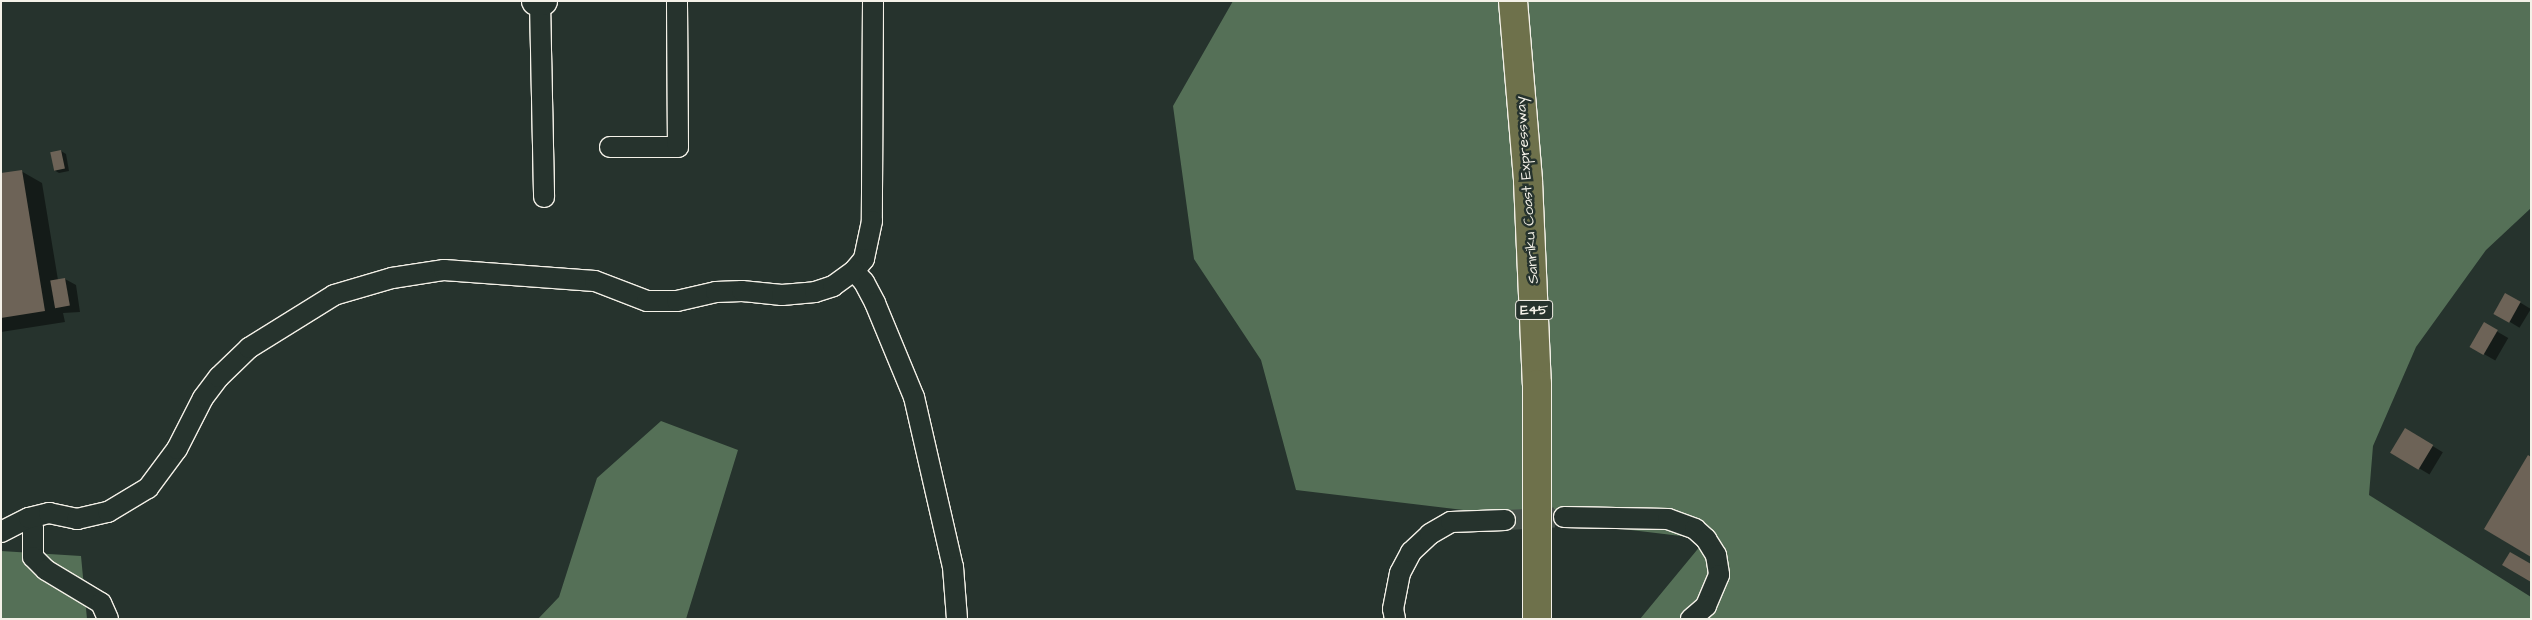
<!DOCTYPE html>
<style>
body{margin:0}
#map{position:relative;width:2532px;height:620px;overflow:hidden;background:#26332d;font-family:"Architects Daughter",sans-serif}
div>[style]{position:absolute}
.green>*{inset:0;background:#557057}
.shadow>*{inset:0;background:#0007;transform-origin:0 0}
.building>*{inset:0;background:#6d6357;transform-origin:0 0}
.minor-tunnel>*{height:20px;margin-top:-10px;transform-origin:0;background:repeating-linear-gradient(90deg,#455049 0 20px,transparent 0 30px)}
.roads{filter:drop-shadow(1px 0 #f4f1e8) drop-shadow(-1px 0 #f4f1e8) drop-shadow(0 1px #f4f1e8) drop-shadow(0 -1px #f4f1e8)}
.minor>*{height:20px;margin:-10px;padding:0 10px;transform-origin:10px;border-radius:10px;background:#26332d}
.secondary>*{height:28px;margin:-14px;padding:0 14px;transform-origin:14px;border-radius:14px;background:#26332d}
.motorway>*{height:28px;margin:-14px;padding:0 14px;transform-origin:14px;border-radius:14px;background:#6e714b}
span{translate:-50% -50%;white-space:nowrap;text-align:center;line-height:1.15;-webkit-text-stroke:5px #26332d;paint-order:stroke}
.shield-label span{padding:1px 4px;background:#26332d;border:1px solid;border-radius:4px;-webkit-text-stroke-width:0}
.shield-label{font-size:14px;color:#f4f1e8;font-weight:700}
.street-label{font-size:15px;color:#f4f1e8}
.frame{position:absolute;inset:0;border:2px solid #f4f1e8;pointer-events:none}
</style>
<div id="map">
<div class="green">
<div style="clip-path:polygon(1233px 1px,2531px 1px,2531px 208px,2486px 250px,2416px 347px,2373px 446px,2369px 495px,2531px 597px,2531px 619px,1640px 619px,1706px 539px,1296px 490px,1261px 360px,1194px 259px,1173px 106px)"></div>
<div style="clip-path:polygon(661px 421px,738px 450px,686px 619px,538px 619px,559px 597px,597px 478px)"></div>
<div style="clip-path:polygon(1px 551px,81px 556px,87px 619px,1px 619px)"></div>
</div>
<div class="shadow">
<div style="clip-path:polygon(61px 151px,66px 154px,69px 171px,59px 173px,54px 170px)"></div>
<div style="clip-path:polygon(21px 171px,42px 183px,58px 280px,65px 279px,76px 285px,80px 312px,63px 313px,65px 322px,1px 332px,1px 174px)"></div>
<div style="left:2506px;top:294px;width:29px;height:22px;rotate:31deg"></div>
<div style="left:2484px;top:324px;width:28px;height:26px;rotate:30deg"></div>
<div style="left:2406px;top:430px;width:43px;height:26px;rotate:31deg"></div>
</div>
<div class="building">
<div style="left:61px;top:150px;width:19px;height:11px;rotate:78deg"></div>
<div style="clip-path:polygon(22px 170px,45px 311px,1px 318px,1px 173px)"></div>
<div style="left:65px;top:278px;width:28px;height:15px;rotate:80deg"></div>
<div style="left:2505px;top:293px;width:18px;height:24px;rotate:29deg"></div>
<div style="left:2484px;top:322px;width:16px;height:29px;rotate:30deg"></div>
<div style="left:2405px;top:428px;width:33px;height:29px;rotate:31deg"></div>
<div style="clip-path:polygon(2528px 455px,2531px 457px,2531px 557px,2484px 529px)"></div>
<div style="clip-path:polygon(2510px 552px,2531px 564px,2531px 582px,2502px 565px)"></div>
</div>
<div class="minor-tunnel">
<div style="left:1505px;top:520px;width:59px;rotate:-2.9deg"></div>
</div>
<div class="roads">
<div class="minor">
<div style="left:873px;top:1px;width:220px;rotate:90.3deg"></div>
<div style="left:872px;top:221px;width:39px;rotate:102deg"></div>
<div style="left:864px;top:259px;width:16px;rotate:130deg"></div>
<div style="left:854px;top:271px;width:15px;rotate:48deg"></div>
<div style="left:864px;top:282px;width:24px;rotate:62deg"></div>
<div style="left:875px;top:303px;width:102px;rotate:67.5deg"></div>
<div style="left:914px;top:397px;width:174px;rotate:77.1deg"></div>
<div style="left:953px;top:567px;width:52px;rotate:85.6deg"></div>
<div style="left:540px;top:2px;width:195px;rotate:88.8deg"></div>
<div style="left:610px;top:147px;width:68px"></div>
<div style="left:678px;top:147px;width:146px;rotate:-90.4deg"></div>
<div style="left:1564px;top:517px;width:104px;rotate:1.1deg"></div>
<div style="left:1668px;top:519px;width:29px;rotate:20deg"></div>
<div style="left:1695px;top:529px;width:15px;rotate:42deg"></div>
<div style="left:1706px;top:539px;width:19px;rotate:58deg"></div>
<div style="left:1716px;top:555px;width:20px;rotate:81deg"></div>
<div style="left:1719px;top:575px;width:34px;rotate:113deg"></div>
<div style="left:1706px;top:606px;width:20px;rotate:139deg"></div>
<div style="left:29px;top:518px;width:11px;rotate:68deg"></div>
<div style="left:33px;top:528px;width:29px;rotate:90deg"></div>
<div style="left:33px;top:557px;width:18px;rotate:45deg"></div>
<div style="left:46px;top:570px;width:64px;rotate:31deg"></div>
<div style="left:101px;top:603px;width:17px;rotate:66deg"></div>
<div style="left:1px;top:532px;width:31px;rotate:-27deg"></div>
<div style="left:29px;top:518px;width:21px;rotate:-14deg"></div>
<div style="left:49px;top:513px;width:29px;rotate:12deg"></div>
<div style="left:77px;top:519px;width:32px;rotate:-13deg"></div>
<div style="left:108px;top:512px;width:47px;rotate:-31deg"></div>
<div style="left:148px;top:488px;width:49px;rotate:-53.4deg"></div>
<div style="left:177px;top:449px;width:57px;rotate:-63deg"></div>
<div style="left:203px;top:398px;width:26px;rotate:-53deg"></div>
<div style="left:219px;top:377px;width:42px;rotate:-44deg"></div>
<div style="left:249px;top:348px;width:100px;rotate:-31.9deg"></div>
<div style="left:334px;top:295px;width:60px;rotate:-16.3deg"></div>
<div style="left:392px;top:278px;width:53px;rotate:-8.7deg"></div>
<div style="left:444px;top:270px;width:151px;rotate:4.2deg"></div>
<div style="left:595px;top:281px;width:56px;rotate:21deg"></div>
<div style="left:647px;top:301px;width:30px"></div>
<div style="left:677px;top:301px;width:40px;rotate:-13deg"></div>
<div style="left:716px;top:292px;width:26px;rotate:-2deg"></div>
<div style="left:742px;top:291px;width:40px;rotate:5.7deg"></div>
<div style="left:782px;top:295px;width:33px;rotate:-5deg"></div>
<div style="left:815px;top:292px;width:19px;rotate:-18deg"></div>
<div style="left:833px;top:286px;width:26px;rotate:-36deg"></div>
<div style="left:1395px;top:619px;width:10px;rotate:-101deg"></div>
<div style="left:1393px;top:609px;width:37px;rotate:-79deg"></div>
<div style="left:1400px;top:573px;width:24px;rotate:-62deg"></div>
<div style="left:1411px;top:552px;width:26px;rotate:-43deg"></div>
<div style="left:1430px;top:534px;width:24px;rotate:-30deg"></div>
<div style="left:1451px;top:522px;width:54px;rotate:-2.1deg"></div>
</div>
<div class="secondary">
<div style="left:536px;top:1px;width:7px"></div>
</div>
<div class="motorway">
<div style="left:1513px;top:1px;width:181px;rotate:85.2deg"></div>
<div style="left:1528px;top:181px;width:203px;rotate:87.5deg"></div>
<div style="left:1537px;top:384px;width:235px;rotate:90deg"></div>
</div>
</div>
<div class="shield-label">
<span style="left:1534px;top:310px">E45</span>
</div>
<div class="street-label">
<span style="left:1527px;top:190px;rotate:-94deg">Sanriku Coast Expressway</span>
</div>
<div class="frame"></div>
</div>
